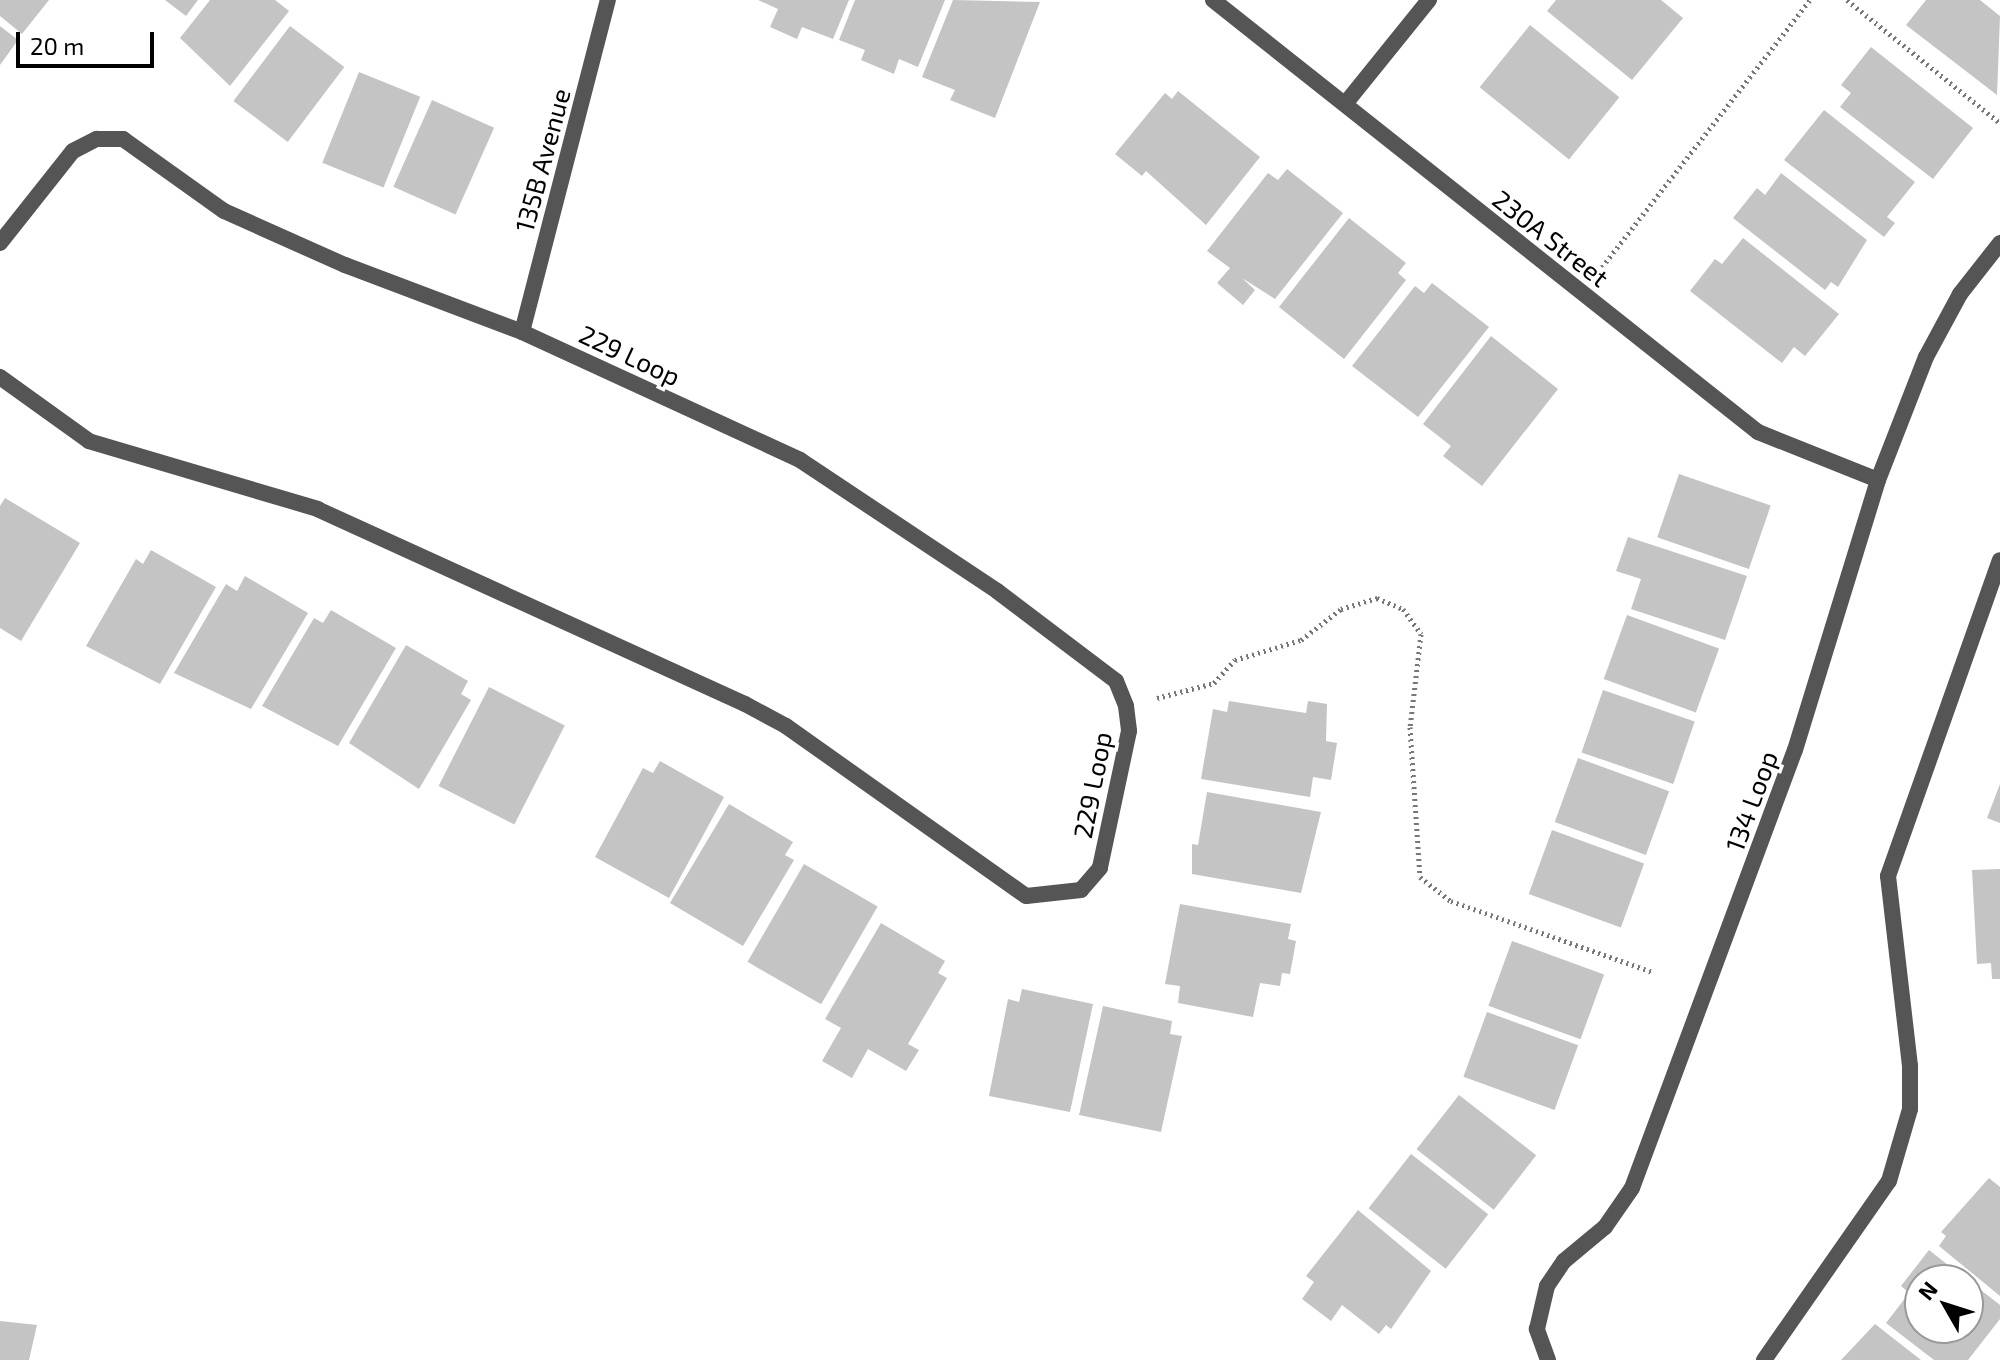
<!DOCTYPE html>
<style>
body{margin:0}
#map{position:relative;width:2000px;height:1360px;overflow:hidden;background:#fff;font-family:"Exo 2",sans-serif}
div>[style]{position:absolute}
.building>*{inset:0;background:#c4c4c4;transform-origin:0 0}
.path>*{height:5px;margin-top:-2.5px;transform-origin:0;background:repeating-linear-gradient(90deg,#777 0 2px,transparent 0 6px)}
.street>*{height:16px;margin:-8px;padding:0 8px;transform-origin:8px;border-radius:8px;background:#555}
span{translate:-50% -50%;white-space:nowrap;text-align:center;line-height:1.15;-webkit-text-stroke:7px #fff;paint-order:stroke}
.street-label{font-size:26px;color:#000}
.north{position:absolute;left:1904px;top:1264px;width:80px;height:80px;box-sizing:border-box;background:#fff;border:2px solid #999;border-radius:50%;rotate:309deg;font-size:22px;font-weight:700;line-height:32px;text-align:center;color:#000}
.north::after{content:'';display:block;margin:auto;width:28px;height:36px;background:#000;clip-path:polygon(50% 0,100% 100%,50% 72%,0 100%)}
.scale{position:absolute;left:16px;top:32px;width:138px;height:36px;box-sizing:border-box;border:4px solid #000;border-top:0;padding-left:10px;font-size:24px;line-height:28px;white-space:nowrap;color:#000;-webkit-text-stroke:6px #fff;paint-order:stroke}
</style>
<div id="map">
<div class="building">
<div style="clip-path:polygon(0 0,49px 0,22px 34px,0 16px)"></div>
<div style="clip-path:polygon(165px 0,198px 0,186px 16px)"></div>
<div style="clip-path:polygon(210px 0,275px 0,289px 11px,230px 86px,180px 38px)"></div>
<div style="clip-path:polygon(758px 0,849px 0,833px 39px,802px 27px,797px 39px,770px 27px,778px 9px)"></div>
<div style="clip-path:polygon(855px 0,945px 0,918px 67px,899px 59px,894px 74px,861px 60px,865px 50px,839px 40px)"></div>
<div style="clip-path:polygon(953px 0,1040px 2px,995px 118px,950px 100px,955px 90px,922px 77px)"></div>
<div style="clip-path:polygon(1556px 0,1661px 0,1683px 18px,1632px 80px,1547px 11px)"></div>
<div style="clip-path:polygon(1926px 0,1980px 0,2000px 16px,1997px 95px,1906px 25px)"></div>
<div style="left:1530px;top:25px;width:115px;height:80px;rotate:39deg"></div>
<div style="clip-path:polygon(0 26px,18px 40px,0 65px)"></div>
<div style="left:290px;top:26px;width:68px;height:94px;rotate:37deg"></div>
<div style="clip-path:polygon(1871px 47px,1973px 128px,1933px 179px,1840px 107px,1851px 93px,1841px 85px)"></div>
<div style="left:359px;top:72px;width:66px;height:98px;rotate:22deg"></div>
<div style="clip-path:polygon(1178px 91px,1260px 157px,1206px 225px,1146px 171px,1142px 176px,1115px 154px,1165px 93px,1172px 99px)"></div>
<div style="left:432px;top:100px;width:68px;height:95px;rotate:24deg"></div>
<div style="clip-path:polygon(1824px 110px,1915px 182px,1887px 217px,1895px 223px,1884px 237px,1784px 160px)"></div>
<div style="clip-path:polygon(1287px 169px,1343px 213px,1275px 299px,1242px 278px,1255px 290px,1243px 305px,1217px 283px,1230px 268px,1207px 251px,1268px 173px,1278px 180px)"></div>
<div style="clip-path:polygon(1781px 173px,1867px 240px,1838px 287px,1831px 282px,1825px 290px,1733px 218px,1757px 188px,1765px 195px)"></div>
<div style="clip-path:polygon(1349px 218px,1406px 263px,1398px 273px,1406px 280px,1344px 359px,1279px 307px)"></div>
<div style="clip-path:polygon(1743px 238px,1839px 314px,1805px 356px,1794px 347px,1782px 363px,1690px 291px,1715px 259px,1722px 264px)"></div>
<div style="clip-path:polygon(1432px 283px,1489px 327px,1418px 417px,1352px 366px,1415px 286px,1424px 293px)"></div>
<div style="clip-path:polygon(1491px 336px,1558px 389px,1482px 486px,1443px 456px,1451px 446px,1423px 424px)"></div>
<div style="left:1679px;top:474px;width:97px;height:67px;rotate:19deg"></div>
<div style="clip-path:polygon(5px 498px,80px 543px,21px 641px,0 628px,0 506px)"></div>
<div style="clip-path:polygon(1628px 537px,1747px 576px,1725px 640px,1631px 609px,1641px 579px,1616px 571px)"></div>
<div style="clip-path:polygon(151px 550px,216px 587px,160px 684px,86px 646px,136px 559px,143px 564px)"></div>
<div style="clip-path:polygon(245px 576px,308px 613px,251px 709px,174px 673px,226px 584px,237px 591px)"></div>
<div style="clip-path:polygon(331px 610px,396px 648px,338px 746px,262px 706px,314px 618px,323px 623px)"></div>
<div style="left:1627px;top:615px;width:98px;height:68px;rotate:20deg"></div>
<div style="clip-path:polygon(406px 645px,468px 681px,461px 694px,471px 700px,419px 789px,349px 743px)"></div>
<div style="left:489px;top:687px;width:85px;height:111px;rotate:27deg"></div>
<div style="left:1603px;top:690px;width:97px;height:66px;rotate:19deg"></div>
<div style="clip-path:polygon(1229px 701px,1306px 713px,1308px 701px,1327px 704px,1326px 741px,1337px 743px,1331px 780px,1313px 777px,1310px 797px,1201px 779px,1213px 709px,1227px 712px)"></div>
<div style="left:1578px;top:758px;width:97px;height:68px;rotate:20deg"></div>
<div style="clip-path:polygon(660px 761px,724px 797px,669px 898px,595px 857px,643px 768px,653px 773px)"></div>
<div style="clip-path:polygon(2000px 784px,2000px 823px,1987px 818px)"></div>
<div style="clip-path:polygon(1207px 792px,1321px 812px,1301px 893px,1192px 874px,1192px 844px,1198px 845px)"></div>
<div style="clip-path:polygon(729px 804px,793px 842px,785px 855px,794px 860px,743px 946px,670px 903px)"></div>
<div style="left:1552px;top:830px;width:98px;height:68px;rotate:20deg"></div>
<div style="left:804px;top:864px;width:85px;height:113px;rotate:30deg"></div>
<div style="clip-path:polygon(2000px 869px,2000px 979px,1992px 979px,1991px 963px,1977px 964px,1972px 870px)"></div>
<div style="clip-path:polygon(1180px 904px,1291px 924px,1288px 939px,1296px 941px,1290px 974px,1282px 973px,1280px 986px,1260px 983px,1253px 1017px,1178px 1003px,1180px 986px,1165px 984px)"></div>
<div style="clip-path:polygon(881px 923px,945px 961px,938px 973px,947px 978px,908px 1044px,919px 1050px,906px 1071px,868px 1049px,852px 1078px,822px 1061px,841px 1028px,825px 1019px)"></div>
<div style="left:1512px;top:941px;width:98px;height:69px;rotate:20deg"></div>
<div style="clip-path:polygon(1022px 989px,1093px 1004px,1070px 1112px,989px 1096px,1008px 999px,1019px 1002px)"></div>
<div style="clip-path:polygon(1103px 1006px,1172px 1021px,1170px 1034px,1182px 1036px,1161px 1132px,1079px 1115px)"></div>
<div style="left:1487px;top:1012px;width:97px;height:69px;rotate:20deg"></div>
<div style="left:1459px;top:1095px;width:98px;height:69px;rotate:38deg"></div>
<div style="left:1411px;top:1154px;width:98px;height:69px;rotate:38deg"></div>
<div style="clip-path:polygon(1989px 1178px,2000px 1187px,2000px 1296px,1939px 1246px,1946px 1236px,1941px 1232px)"></div>
<div style="clip-path:polygon(1358px 1210px,1431px 1271px,1391px 1329px,1386px 1325px,1379px 1334px,1342px 1305px,1331px 1321px,1302px 1299px,1314px 1282px,1306px 1276px)"></div>
<div style="clip-path:polygon(1929px 1250px,1967px 1280px,1920px 1280px,1920px 1328px,1968px 1328px,1968px 1280px,2000px 1305px,2000px 1319px,1968px 1360px,1934px 1360px,1886px 1323px,1909px 1293px,1901px 1286px)"></div>
<div style="clip-path:polygon(0 1321px,37px 1325px,29px 1360px,0 1360px)"></div>
<div style="clip-path:polygon(1875px 1324px,1921px 1360px,1841px 1360px)"></div>
</div>
<div class="path">
<div style="left:1847px;top:0;width:196px;rotate:38.8deg"></div>
<div style="left:1602px;top:267px;width:338px;rotate:-52.1deg"></div>
<div style="left:1157px;top:698px;width:59px;rotate:-14.7deg"></div>
<div style="left:1214px;top:683px;width:31px;rotate:-48deg"></div>
<div style="left:1235px;top:660px;width:69px;rotate:-16.9deg"></div>
<div style="left:1301px;top:640px;width:51px;rotate:-37.8deg"></div>
<div style="left:1341px;top:609px;width:38px;rotate:-17deg"></div>
<div style="left:1377px;top:598px;width:28px;rotate:23deg"></div>
<div style="left:1403px;top:609px;width:31px;rotate:54deg"></div>
<div style="left:1421px;top:634px;width:94px;rotate:96.7deg"></div>
<div style="left:1410px;top:727px;width:150px;rotate:86.2deg"></div>
<div style="left:1420px;top:877px;width:39px;rotate:38deg"></div>
<div style="left:1451px;top:901px;width:214px;rotate:19.4deg"></div>
</div>
<div class="street">
<div style="left:1213px;top:0;width:695px;rotate:38.4deg"></div>
<div style="left:1758px;top:432px;width:129px;rotate:21.8deg"></div>
<div style="left:1345px;top:104px;width:134px;rotate:-51.1deg"></div>
<div style="left:0;top:243px;width:117px;rotate:-51.6deg"></div>
<div style="left:73px;top:151px;width:27px;rotate:-27deg"></div>
<div style="left:97px;top:139px;width:26px"></div>
<div style="left:123px;top:139px;width:124px;rotate:35.5deg"></div>
<div style="left:224px;top:211px;width:133px;rotate:24.1deg"></div>
<div style="left:345px;top:265px;width:189px;rotate:20.7deg"></div>
<div style="left:522px;top:332px;width:306px;rotate:24.7deg"></div>
<div style="left:800px;top:460px;width:237px;rotate:33.6deg"></div>
<div style="left:997px;top:591px;width:149px;rotate:37.1deg"></div>
<div style="left:1116px;top:681px;width:27px;rotate:68deg"></div>
<div style="left:1126px;top:706px;width:25px;rotate:83deg"></div>
<div style="left:1129px;top:731px;width:140px;rotate:102deg"></div>
<div style="left:1100px;top:868px;width:29px;rotate:131deg"></div>
<div style="left:1081px;top:890px;width:55px;rotate:173.8deg"></div>
<div style="left:1026px;top:896px;width:294px;rotate:-144.7deg"></div>
<div style="left:786px;top:726px;width:47px;rotate:-151.8deg"></div>
<div style="left:745px;top:704px;width:469px;rotate:-155.5deg"></div>
<div style="left:318px;top:509px;width:239px;rotate:-163.5deg"></div>
<div style="left:89px;top:441px;width:110px;rotate:-144.3deg"></div>
<div style="left:522px;top:332px;width:343px;rotate:-75.5deg"></div>
<div style="left:1548px;top:1360px;width:33px;rotate:-110deg"></div>
<div style="left:1537px;top:1329px;width:44px;rotate:-76.9deg"></div>
<div style="left:1547px;top:1286px;width:30px;rotate:-56deg"></div>
<div style="left:1564px;top:1261px;width:53px;rotate:-39.7deg"></div>
<div style="left:1605px;top:1227px;width:47px;rotate:-55.3deg"></div>
<div style="left:1632px;top:1188px;width:467px;rotate:-69.6deg"></div>
<div style="left:1795px;top:750px;width:282px;rotate:-72.9deg"></div>
<div style="left:1878px;top:480px;width:132px;rotate:-68.7deg"></div>
<div style="left:1926px;top:357px;width:72px;rotate:-61.6deg"></div>
<div style="left:1960px;top:294px;width:65px;rotate:-51.9deg"></div>
<div style="left:1764px;top:1360px;width:218px;rotate:-55.1deg"></div>
<div style="left:1889px;top:1181px;width:75px;rotate:-73.7deg"></div>
<div style="left:1910px;top:1109px;width:43px;rotate:-90deg"></div>
<div style="left:1910px;top:1066px;width:191px;rotate:-96.6deg"></div>
<div style="left:1888px;top:876px;width:335px;rotate:-70.5deg"></div>
</div>
<div class="street-label">
<span style="left:542px;top:160px;rotate:-75deg">135B Avenue</span>
<span style="left:1551px;top:238px;rotate:38deg">230A Street</span>
<span style="left:630px;top:355px;rotate:25deg">229 Loop</span>
<span style="left:1092px;top:785px;rotate:-79deg">229 Loop</span>
<span style="left:1751px;top:801px;rotate:-70deg">134 Loop</span>
</div>
<div class="north">N</div>
<div class="scale">20 m</div>
</div>
